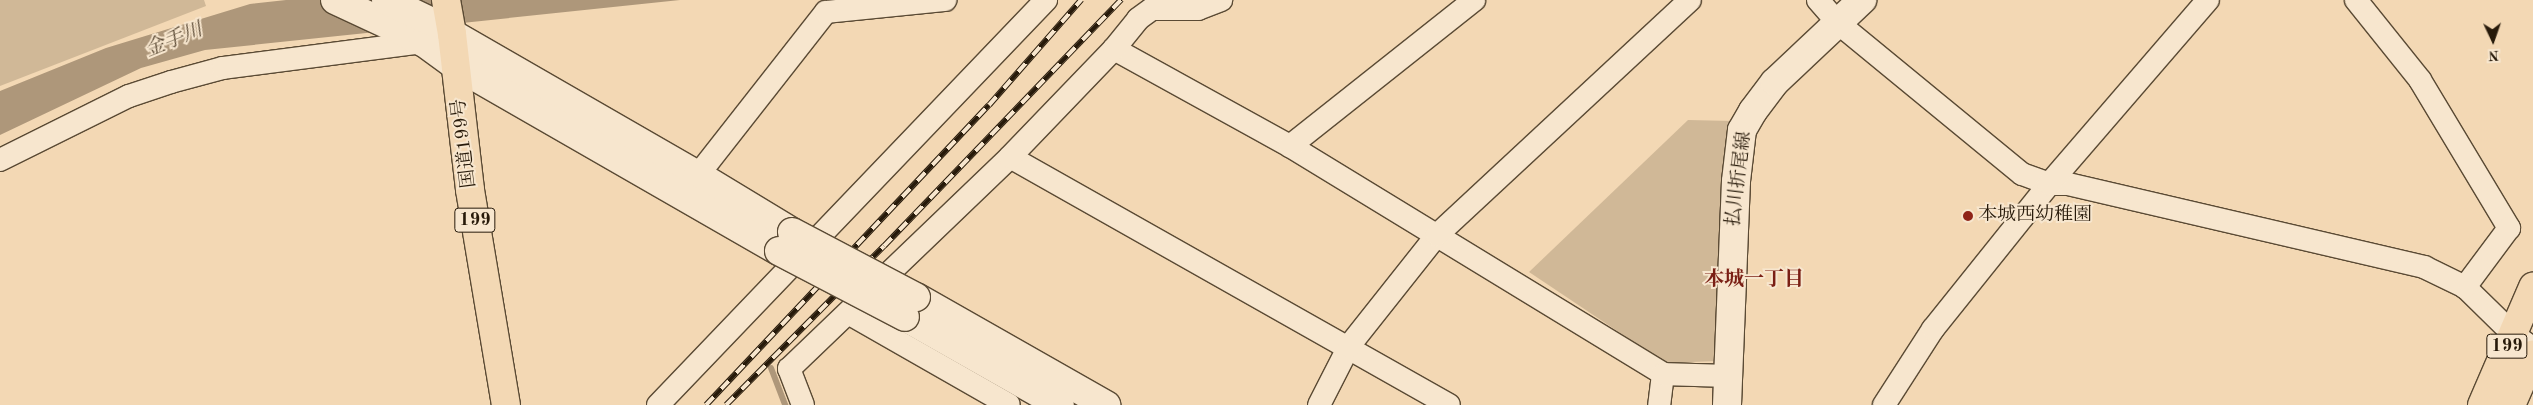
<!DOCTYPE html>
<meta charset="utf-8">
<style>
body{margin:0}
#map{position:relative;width:2533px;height:405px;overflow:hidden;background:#f3d8b4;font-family:"Old Standard TT","Noto Serif JP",serif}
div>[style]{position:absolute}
.green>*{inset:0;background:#d0b897}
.water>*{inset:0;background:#ae977a}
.stream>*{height:6px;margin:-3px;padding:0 3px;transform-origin:3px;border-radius:3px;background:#ae977a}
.roads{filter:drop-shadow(1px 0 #5a4a34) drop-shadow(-1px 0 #5a4a34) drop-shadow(0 1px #5a4a34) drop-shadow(0 -1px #5a4a34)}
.minor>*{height:22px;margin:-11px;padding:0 11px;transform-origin:11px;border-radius:11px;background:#f7e6ce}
.tertiary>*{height:28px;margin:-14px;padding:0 14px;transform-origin:14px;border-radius:14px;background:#f7e6ce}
.secondary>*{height:28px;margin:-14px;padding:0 14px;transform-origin:14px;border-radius:14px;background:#f7e6ce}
.trunk>*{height:28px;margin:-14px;padding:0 14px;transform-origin:14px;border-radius:14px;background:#f3d8b4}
.rail>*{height:5.5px;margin-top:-2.75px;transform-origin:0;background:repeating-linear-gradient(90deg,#f7e6ce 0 11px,#271a0a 0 22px);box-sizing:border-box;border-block:1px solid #271a0a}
.bridges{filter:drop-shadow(1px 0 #5a4a34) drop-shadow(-1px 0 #5a4a34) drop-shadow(0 1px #5a4a34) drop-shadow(0 -1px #5a4a34)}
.tertiary-bridge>*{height:28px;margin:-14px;padding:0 14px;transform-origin:14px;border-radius:14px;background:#f7e6ce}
.dots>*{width:14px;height:14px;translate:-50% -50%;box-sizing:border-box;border:2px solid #f7e6ce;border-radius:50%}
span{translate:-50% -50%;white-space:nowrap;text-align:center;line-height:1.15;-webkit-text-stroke:4px #f7e6ce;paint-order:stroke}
.shield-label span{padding:1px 4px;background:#f7e6ce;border:1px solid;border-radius:4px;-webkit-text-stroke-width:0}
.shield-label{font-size:18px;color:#271a0a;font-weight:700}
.street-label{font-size:19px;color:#271a0a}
.poi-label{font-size:19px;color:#271a0a}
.left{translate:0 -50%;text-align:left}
.water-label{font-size:20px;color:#5d4c37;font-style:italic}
.neighbourhood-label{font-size:20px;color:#7a1f14;font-weight:700}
.north{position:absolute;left:2468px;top:15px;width:50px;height:50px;-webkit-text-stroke:4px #f7e6ce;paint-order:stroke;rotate:177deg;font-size:14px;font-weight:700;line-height:20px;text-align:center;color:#271a0a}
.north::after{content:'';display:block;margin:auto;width:18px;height:22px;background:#271a0a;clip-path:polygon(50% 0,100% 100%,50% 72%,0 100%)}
</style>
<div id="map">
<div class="green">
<div style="clip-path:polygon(0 0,204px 0,206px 6px,0 86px)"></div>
<div style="clip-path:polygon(1688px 120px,1733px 121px,1718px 361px,1665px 363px,1529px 272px)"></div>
</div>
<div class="water">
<div style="clip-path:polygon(286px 0,680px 0,205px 50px,141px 68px,0 135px,0 91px,106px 48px,250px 4px)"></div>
</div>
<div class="stream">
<div style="left:771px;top:368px;width:40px;rotate:69deg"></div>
</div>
<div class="roads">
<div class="minor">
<div style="left:1818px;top:0;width:30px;rotate:49deg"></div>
<div style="left:1838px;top:23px;width:238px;rotate:39.4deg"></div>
<div style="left:2022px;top:174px;width:29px;rotate:20deg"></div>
<div style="left:2049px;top:184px;width:19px"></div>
<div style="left:2068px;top:184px;width:366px;rotate:13.1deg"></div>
<div style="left:2424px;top:267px;width:46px;rotate:26deg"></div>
<div style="left:2465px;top:287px;width:66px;rotate:44.4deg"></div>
<div style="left:2512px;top:333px;width:26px;rotate:37deg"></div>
<div style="left:2356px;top:0;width:102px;rotate:51.3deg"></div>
<div style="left:2420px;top:80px;width:173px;rotate:59deg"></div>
<div style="left:2509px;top:228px;width:74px;rotate:126.7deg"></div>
<div style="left:1114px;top:49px;width:201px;rotate:28.9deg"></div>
<div style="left:1290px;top:146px;width:437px;rotate:31.4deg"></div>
<div style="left:1663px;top:374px;width:31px;rotate:97deg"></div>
<div style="left:1290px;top:146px;width:235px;rotate:-38.4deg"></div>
<div style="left:1010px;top:157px;width:504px;rotate:29.46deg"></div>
<div style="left:0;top:160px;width:144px;rotate:-26.4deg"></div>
<div style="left:129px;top:96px;width:44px;rotate:-18.4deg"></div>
<div style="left:171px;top:82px;width:54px;rotate:-15.1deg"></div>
<div style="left:223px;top:68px;width:202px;rotate:-7.4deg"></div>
<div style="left:698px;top:175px;width:207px;rotate:-51.9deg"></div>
<div style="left:826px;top:12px;width:120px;rotate:-5.8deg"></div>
<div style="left:848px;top:313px;width:185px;rotate:29.7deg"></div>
<div style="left:1663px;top:374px;width:64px;rotate:1.8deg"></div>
<div style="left:658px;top:405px;width:561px;rotate:-46.23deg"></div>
<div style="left:803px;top:405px;width:39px;rotate:-111deg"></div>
<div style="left:789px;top:369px;width:306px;rotate:-43.8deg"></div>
<div style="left:1010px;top:157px;width:150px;rotate:-46.1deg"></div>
<div style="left:1114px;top:49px;width:38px;rotate:-51deg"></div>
<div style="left:1138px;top:19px;width:17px;rotate:-36deg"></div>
<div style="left:1152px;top:9px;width:46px"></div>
<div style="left:1198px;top:9px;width:25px;rotate:-21deg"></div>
<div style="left:1319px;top:405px;width:66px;rotate:-63deg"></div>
<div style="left:1349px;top:346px;width:142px;rotate:-51.6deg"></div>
<div style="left:1437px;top:235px;width:345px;rotate:-42.9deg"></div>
<div style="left:1884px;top:405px;width:90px;rotate:-57.2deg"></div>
<div style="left:1933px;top:329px;width:186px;rotate:-51.3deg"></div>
<div style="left:2049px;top:184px;width:243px;rotate:-49.2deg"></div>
</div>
<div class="tertiary">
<div style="left:435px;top:24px;width:303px;rotate:29.9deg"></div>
<div style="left:698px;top:175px;width:110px;rotate:31.2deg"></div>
<div style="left:393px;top:27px;width:34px;rotate:27deg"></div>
<div style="left:423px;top:42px;width:39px;rotate:36deg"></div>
<div style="left:455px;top:65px;width:374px;rotate:29.9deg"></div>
<div style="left:916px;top:297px;width:219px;rotate:29.6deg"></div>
<div style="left:905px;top:317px;width:178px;rotate:29.6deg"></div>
</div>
<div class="secondary">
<div style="left:335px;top:0;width:64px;rotate:25deg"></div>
<div style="left:386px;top:0;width:53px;rotate:25.6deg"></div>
<div style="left:1727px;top:405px;width:224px;rotate:-87.7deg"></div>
<div style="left:1736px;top:181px;width:51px;rotate:-83.3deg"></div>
<div style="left:1742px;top:130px;width:22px;rotate:-60deg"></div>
<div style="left:1753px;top:111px;width:36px;rotate:-53deg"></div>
<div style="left:1775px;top:82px;width:120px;rotate:-43.3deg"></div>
</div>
<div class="trunk">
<div style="left:446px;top:0;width:35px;rotate:80deg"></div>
<div style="left:452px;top:34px;width:157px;rotate:83.4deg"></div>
<div style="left:470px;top:190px;width:218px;rotate:80.5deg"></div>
<div style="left:2482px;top:405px;width:129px;rotate:-66.6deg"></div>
<div style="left:2511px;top:405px;width:55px;rotate:-66.3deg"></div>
</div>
</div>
<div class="rail">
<div style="left:706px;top:405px;width:412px;rotate:-46.7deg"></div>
<div style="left:989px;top:105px;width:140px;rotate:-48.8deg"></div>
<div style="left:726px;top:405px;width:224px;rotate:-45.2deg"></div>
<div style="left:884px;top:246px;width:342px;rotate:-46.1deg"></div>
</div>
<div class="bridges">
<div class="tertiary-bridge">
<div style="left:792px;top:232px;width:140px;rotate:27.7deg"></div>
<div style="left:779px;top:251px;width:142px;rotate:27.6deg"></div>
</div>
</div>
<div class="dots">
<div style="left:1968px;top:216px;background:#8f2418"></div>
</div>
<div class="shield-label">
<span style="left:475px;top:220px">199</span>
<span style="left:2507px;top:346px">199</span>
</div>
<div class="street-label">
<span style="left:465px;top:143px;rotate:-97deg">国道199号</span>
<span style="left:1740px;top:179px;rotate:-83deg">払川折尾線</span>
</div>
<div class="poi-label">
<span class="left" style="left:1978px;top:216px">本城西幼稚園</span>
</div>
<div class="water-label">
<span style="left:174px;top:41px;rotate:-22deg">金手川</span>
</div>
<div class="neighbourhood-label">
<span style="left:1754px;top:280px">本城一丁目</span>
</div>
<div class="north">N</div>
</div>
